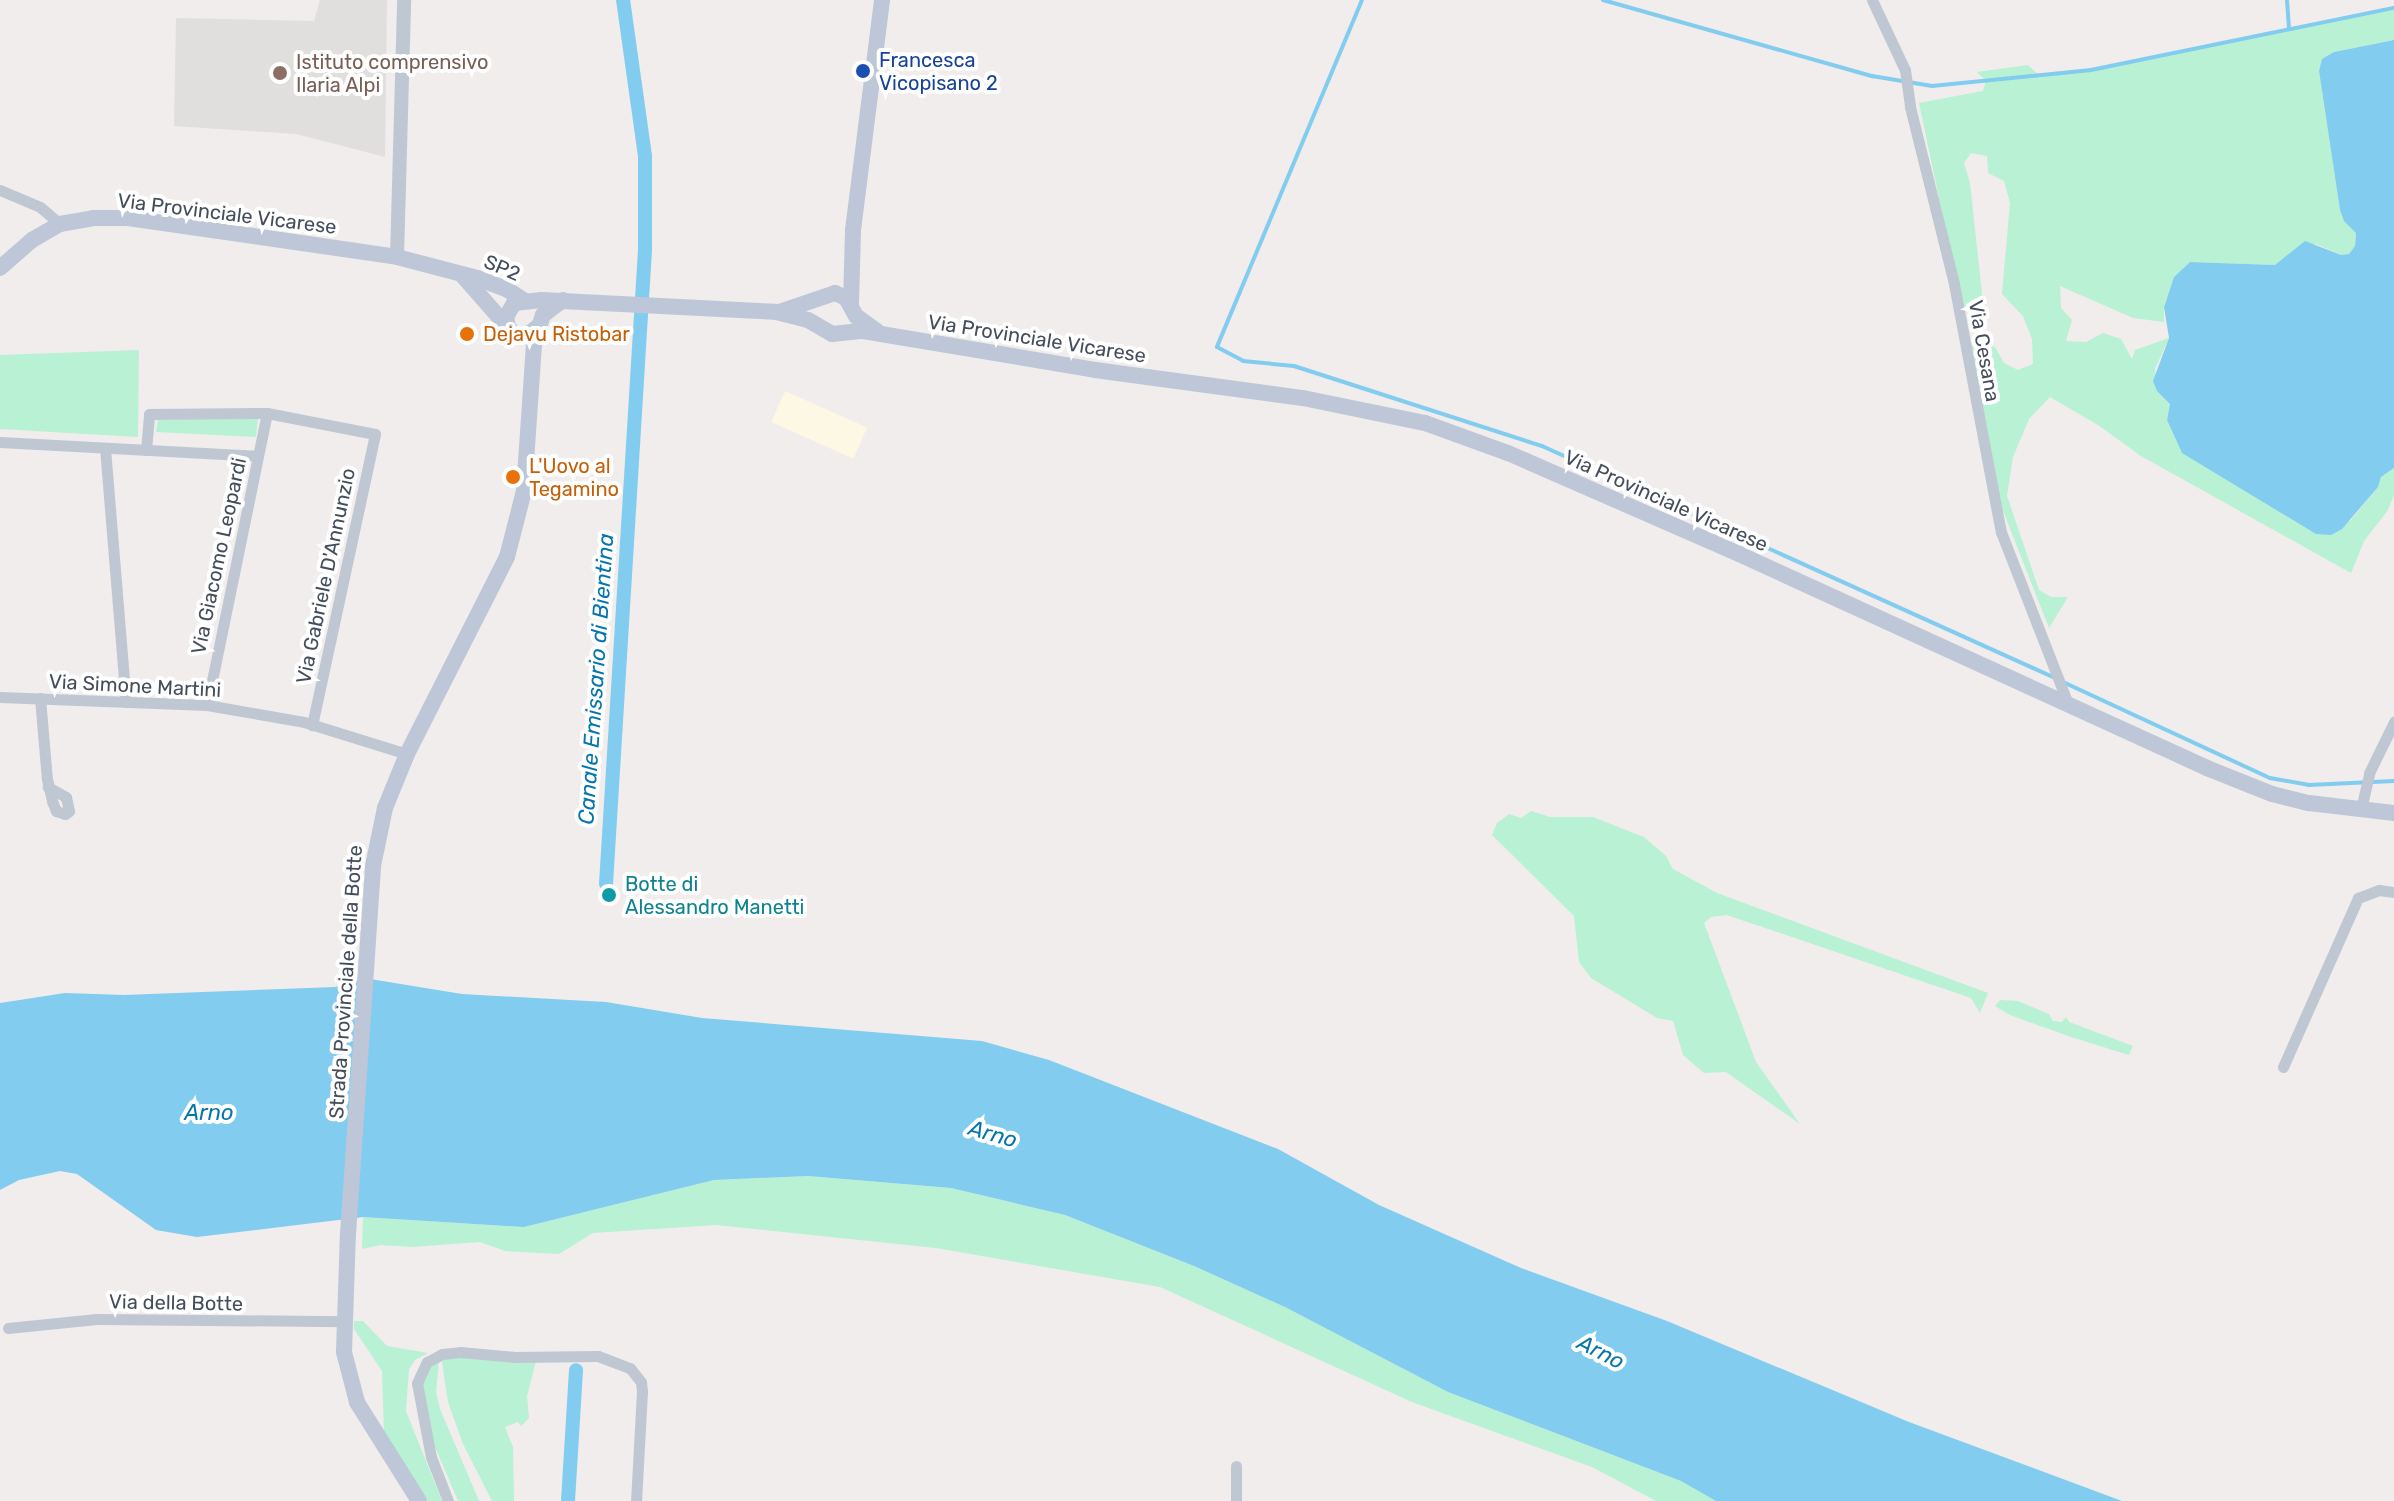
<!DOCTYPE html>
<style>
body{margin:0}
#map{position:relative;width:2394px;height:1501px;overflow:hidden;background:#f0edec;font-family:Rubik,sans-serif}
div>[style]{position:absolute}
.commercial>*{inset:0;background:#fcf8e4;transform-origin:0 0}
.education>*{inset:0;background:#e1dede}
.green>*{inset:0;background:#b8f1d4}
.water>*{inset:0;background:#82ccf0}
.stream>*{height:4px;margin:-2px;padding:0 2px;transform-origin:2px;border-radius:2px;background:#82ccf0}
.canal>*{height:14px;margin:-7px;padding:0 7px;transform-origin:7px;border-radius:7px;background:#82ccf0}
.minor>*{height:11px;margin:-5.5px;padding:0 5.5px;transform-origin:5.5px;border-radius:5.5px;background:#bfc7d3}
.tertiary>*{height:14px;margin:-7px;padding:0 7px;transform-origin:7px;border-radius:7px;background:#bfc7d3}
.secondary>*{height:16px;margin:-8px;padding:0 8px;transform-origin:8px;border-radius:8px;background:#bec7d7}
.dots>*{width:22px;height:22px;translate:-50% -50%;box-sizing:border-box;border:4px solid #fff;border-radius:50%}
span{translate:-50% -50%;white-space:nowrap;text-align:center;line-height:1.15;-webkit-text-stroke:8px #fff;paint-order:stroke}
.transit-label{font-size:20px;color:#164399}
.left{translate:0 -50%;text-align:left}
.education-label{font-size:20px;color:#785e54}
.street-label{font-size:20px;color:#444d5b}
.food-label{font-size:20px;color:#c56008}
.culture-label{font-size:20px;color:#0d838f}
.water-label{font-size:22px;color:#0576ad;font-style:italic}
</style>
<div id="map">
<div class="commercial">
<div style="left:785px;top:391px;width:90px;height:34px;rotate:24deg"></div>
</div>
<div class="education">
<div style="clip-path:polygon(320px 0,387px 0,385px 157px,296px 134px,174px 126px,176px 18px,314px 21px)"></div>
</div>
<div class="green">
<div style="clip-path:polygon(2394px 8px,2394px 40px,2334px 52px,2319px 71px,2340px 210px,2344px 220px,2356px 233px,2355px 246px,2349px 254px,2341px 255px,2316px 244px,2275px 265px,2190px 262px,2174px 277px,2164px 306px,2164px 322px,2133px 318px,2060px 286px,2061px 308px,2072px 320px,2066px 341px,2086px 342px,2103px 333px,2121px 339px,2132px 359px,2135px 350px,2169px 338px,2155px 369px,2157px 391px,2170px 404px,2167px 420px,2182px 453px,2221px 474px,2350px 521px,2378px 487px,2381px 477px,2394px 468px,2394px 495px,2388px 510px,2364px 541px,2351px 573px,2141px 456px,2098px 425px,2050px 397px,2029px 419px,2013px 457px,2007px 496px,2039px 590px,2051px 597px,2068px 597px,2049px 628px,2000px 503px,1971px 342px,1995px 347px,2004px 363px,2018px 370px,2033px 364px,2032px 339px,2023px 316px,2002px 294px,2010px 203px,2004px 181px,1988px 173px,1987px 156px,1971px 153px,1964px 163px,1970px 183px,1983px 303px,1963px 312px,1919px 103px,1983px 91px,1986px 81px,1977px 72px,2028px 65px,2039px 75px,2091px 70px)"></div>
<div style="clip-path:polygon(139px 350px,138px 437px,0 429px,0 355px)"></div>
<div style="clip-path:polygon(258px 418px,256px 437px,156px 432px,158px 420px)"></div>
<div style="clip-path:polygon(1531px 811px,1550px 817px,1593px 817px,1644px 837px,1666px 856px,1673px 869px,1717px 893px,1988px 993px,1980px 1013px,1971px 998px,1727px 915px,1711px 917px,1704px 923px,1756px 1062px,1800px 1124px,1726px 1072px,1704px 1073px,1683px 1055px,1673px 1021px,1657px 1018px,1591px 978px,1579px 962px,1574px 916px,1492px 835px,1497px 823px,1509px 814px,1521px 818px)"></div>
<div style="clip-path:polygon(2000px 1000px,2018px 1001px,2049px 1014px,2053px 1021px,2062px 1022px,2066px 1017px,2069px 1022px,2133px 1046px,2129px 1055px,2071px 1037px,2010px 1015px,1995px 1006px)"></div>
<div style="clip-path:polygon(808px 1176px,951px 1188px,1065px 1215px,1194px 1266px,1285px 1307px,1448px 1392px,1681px 1481px,1716px 1501px,1656px 1501px,1592px 1467px,1412px 1402px,1160px 1287px,936px 1248px,716px 1225px,593px 1233px,559px 1254px,505px 1251px,480px 1242px,412px 1247px,380px 1245px,362px 1249px,363px 1217px,524px 1227px,714px 1180px)"></div>
<div style="clip-path:polygon(354px 1321px,363px 1321px,387px 1346px,428px 1353px,415px 1360px,409px 1369px,406px 1411px,442px 1501px,428px 1501px,384px 1433px,382px 1371px,354px 1329px)"></div>
<div style="clip-path:polygon(456px 1356px,536px 1361px,527px 1396px,529px 1418px,521px 1426px,518px 1422px,505px 1427px,513px 1447px,514px 1501px,492px 1501px,463px 1444px,448px 1402px,442px 1363px,443px 1359px)"></div>
<div style="clip-path:polygon(439px 1360px,436px 1392px,440px 1409px,479px 1501px,458px 1501px,433px 1442px,422px 1381px,426px 1369px)"></div>
</div>
<div class="water">
<div style="clip-path:polygon(2394px 40px,2394px 468px,2381px 477px,2378px 487px,2342px 529px,2331px 535px,2316px 534px,2182px 453px,2167px 420px,2170px 404px,2157px 391px,2153px 381px,2169px 338px,2164px 307px,2174px 277px,2190px 262px,2275px 265px,2305px 241px,2341px 255px,2349px 254px,2355px 246px,2356px 233px,2344px 221px,2340px 210px,2319px 71px,2322px 59px,2334px 52px)"></div>
<div style="clip-path:polygon(364px 978px,462px 994px,606px 1002px,702px 1018px,982px 1041px,1049px 1060px,1278px 1149px,1379px 1205px,1521px 1268px,1667px 1321px,1909px 1422px,2122px 1501px,1716px 1501px,1681px 1481px,1448px 1392px,1285px 1307px,1194px 1266px,1065px 1215px,951px 1188px,808px 1176px,714px 1180px,524px 1227px,363px 1217px,197px 1237px,156px 1230px,77px 1174px,60px 1171px,19px 1180px,0 1190px,0 1003px,65px 993px,124px 995px,335px 987px)"></div>
</div>
<div class="stream">
<div style="left:1362px;top:0;width:376px;rotate:112.7deg"></div>
<div style="left:1217px;top:347px;width:30px;rotate:28deg"></div>
<div style="left:1243px;top:361px;width:51px;rotate:5.6deg"></div>
<div style="left:1294px;top:366px;width:261px;rotate:17.9deg"></div>
<div style="left:1542px;top:446px;width:563px;rotate:24.33deg"></div>
<div style="left:1603px;top:0;width:280px;rotate:15.8deg"></div>
<div style="left:1872px;top:76px;width:61px;rotate:9.5deg"></div>
<div style="left:1932px;top:86px;width:160px;rotate:-5.7deg"></div>
<div style="left:2091px;top:70px;width:309px;rotate:-11.6deg"></div>
<div style="left:2287px;top:0;width:29px;rotate:86deg"></div>
<div style="left:2063px;top:682px;width:228px;rotate:24.9deg"></div>
<div style="left:2270px;top:778px;width:40px;rotate:10deg"></div>
<div style="left:2309px;top:785px;width:85px;rotate:-2.7deg"></div>
</div>
<div class="canal">
<div style="left:606px;top:884px;width:635px;rotate:-86.48deg"></div>
<div style="left:645px;top:250px;width:94px;rotate:-90deg"></div>
<div style="left:645px;top:156px;width:158px;rotate:-98deg"></div>
<div style="left:568px;top:1501px;width:131px;rotate:-86.5deg"></div>
</div>
<div class="minor">
<div style="left:1872px;top:0;width:77px;rotate:64.8deg"></div>
<div style="left:1905px;top:70px;width:37px;rotate:82deg"></div>
<div style="left:1910px;top:107px;width:182px;rotate:76deg"></div>
<div style="left:1954px;top:284px;width:252px;rotate:79.3deg"></div>
<div style="left:2001px;top:532px;width:187px;rotate:68.7deg"></div>
<div style="left:0;top:190px;width:43px;rotate:23deg"></div>
<div style="left:40px;top:207px;width:26px;rotate:40deg"></div>
<div style="left:0;top:442px;width:258px;rotate:3.1deg"></div>
<div style="left:105px;top:448px;width:255px;rotate:85.3deg"></div>
<div style="left:146px;top:450px;width:36px;rotate:-85deg"></div>
<div style="left:149px;top:414px;width:118px;rotate:-0.5deg"></div>
<div style="left:267px;top:413px;width:110px;rotate:11deg"></div>
<div style="left:375px;top:434px;width:298px;rotate:102.2deg"></div>
<div style="left:0;top:697px;width:207px;rotate:2.2deg"></div>
<div style="left:207px;top:705px;width:98px;rotate:9.9deg"></div>
<div style="left:304px;top:722px;width:108px;rotate:17.3deg"></div>
<div style="left:40px;top:698px;width:81px;rotate:85.1deg"></div>
<div style="left:47px;top:779px;width:23px;rotate:77deg"></div>
<div style="left:52px;top:801px;width:11px;rotate:68deg"></div>
<div style="left:56px;top:811px;width:9px;rotate:18deg"></div>
<div style="left:65px;top:814px;width:5px;rotate:-37deg"></div>
<div style="left:69px;top:811px;width:14px;rotate:-102deg"></div>
<div style="left:66px;top:797px;width:21px;rotate:-151deg"></div>
<div style="left:207px;top:705px;width:298px;rotate:-78.4deg"></div>
<div style="left:2361px;top:809px;width:37px;rotate:-77deg"></div>
<div style="left:2369px;top:773px;width:57px;rotate:-63.9deg"></div>
<div style="left:2283px;top:1067px;width:185px;rotate:-66.1deg"></div>
<div style="left:2358px;top:898px;width:22px;rotate:-21deg"></div>
<div style="left:2379px;top:890px;width:15px;rotate:8deg"></div>
<div style="left:8px;top:1328px;width:89px;rotate:-5.8deg"></div>
<div style="left:97px;top:1319px;width:247px;rotate:0.5deg"></div>
<div style="left:448px;top:1501px;width:47px;rotate:-111.1deg"></div>
<div style="left:431px;top:1457px;width:75px;rotate:-100.7deg"></div>
<div style="left:417px;top:1383px;width:23px;rotate:-65deg"></div>
<div style="left:427px;top:1362px;width:17px;rotate:-28deg"></div>
<div style="left:442px;top:1354px;width:18px;rotate:-6deg"></div>
<div style="left:460px;top:1352px;width:55px;rotate:5.2deg"></div>
<div style="left:515px;top:1357px;width:83px;rotate:-0.7deg"></div>
<div style="left:598px;top:1356px;width:34px;rotate:21deg"></div>
<div style="left:630px;top:1368px;width:18px;rotate:52deg"></div>
<div style="left:641px;top:1382px;width:9px;rotate:84deg"></div>
<div style="left:642px;top:1391px;width:110px;rotate:93.1deg"></div>
<div style="left:1236px;top:1501px;width:35px;rotate:-90deg"></div>
</div>
<div class="tertiary">
<div style="left:397px;top:257px;width:257px;rotate:-88.4deg"></div>
</div>
<div class="secondary">
<div style="left:0;top:268px;width:43px;rotate:-41.2deg"></div>
<div style="left:32px;top:240px;width:32px;rotate:-30deg"></div>
<div style="left:60px;top:224px;width:34px;rotate:-10deg"></div>
<div style="left:93px;top:218px;width:35px"></div>
<div style="left:128px;top:218px;width:272px;rotate:8.2deg"></div>
<div style="left:397px;top:257px;width:83px;rotate:14.7deg"></div>
<div style="left:477px;top:278px;width:33px;rotate:21deg"></div>
<div style="left:508px;top:290px;width:20px;rotate:33deg"></div>
<div style="left:462px;top:275px;width:77px;rotate:48.7deg"></div>
<div style="left:513px;top:333px;width:13px;rotate:13deg"></div>
<div style="left:526px;top:336px;width:16px;rotate:-38deg"></div>
<div style="left:851px;top:303px;width:73px;rotate:-88.4deg"></div>
<div style="left:853px;top:230px;width:232px;rotate:-82.8deg"></div>
<div style="left:782px;top:311px;width:56px;rotate:-18.8deg"></div>
<div style="left:835px;top:293px;width:12px;rotate:24deg"></div>
<div style="left:846px;top:298px;width:21px;rotate:61deg"></div>
<div style="left:856px;top:316px;width:26px;rotate:36deg"></div>
<div style="left:508px;top:327px;width:10px;rotate:-101deg"></div>
<div style="left:506px;top:317px;width:16px;rotate:-60deg"></div>
<div style="left:514px;top:303px;width:28px;rotate:-6deg"></div>
<div style="left:542px;top:300px;width:234px;rotate:2.9deg"></div>
<div style="left:776px;top:312px;width:33px;rotate:14deg"></div>
<div style="left:808px;top:320px;width:28px;rotate:30deg"></div>
<div style="left:832px;top:334px;width:31px;rotate:-6deg"></div>
<div style="left:863px;top:331px;width:235px;rotate:9.5deg"></div>
<div style="left:1095px;top:370px;width:210px;rotate:7.7deg"></div>
<div style="left:1303px;top:398px;width:125px;rotate:11.6deg"></div>
<div style="left:1425px;top:423px;width:88px;rotate:19.9deg"></div>
<div style="left:1508px;top:453px;width:252px;rotate:23.6deg"></div>
<div style="left:1739px;top:554px;width:515px;rotate:24.57deg"></div>
<div style="left:2207px;top:768px;width:70px;rotate:21.8deg"></div>
<div style="left:2272px;top:794px;width:38px;rotate:14deg"></div>
<div style="left:2309px;top:803px;width:86px;rotate:6.7deg"></div>
<div style="left:419px;top:1501px;width:117px;rotate:-122.1deg"></div>
<div style="left:357px;top:1402px;width:52px;rotate:-104.6deg"></div>
<div style="left:344px;top:1352px;width:118px;rotate:-88.1deg"></div>
<div style="left:348px;top:1234px;width:369px;rotate:-86.1deg"></div>
<div style="left:373px;top:866px;width:59px;rotate:-78.3deg"></div>
<div style="left:385px;top:808px;width:58px;rotate:-67.8deg"></div>
<div style="left:407px;top:754px;width:221px;rotate:-63.1deg"></div>
<div style="left:507px;top:557px;width:68px;rotate:-75.6deg"></div>
<div style="left:524px;top:491px;width:147px;rotate:-86.1deg"></div>
<div style="left:534px;top:344px;width:30px;rotate:-73deg"></div>
<div style="left:543px;top:315px;width:25px;rotate:-37deg"></div>
</div>
<div class="dots">
<div style="left:863px;top:71px;background:#1a4fb4"></div>
<div style="left:280px;top:73px;background:#8d6e63"></div>
<div style="left:467px;top:334px;background:#e8710a"></div>
<div style="left:513px;top:477px;background:#e8710a"></div>
<div style="left:609px;top:895px;background:#0f9aa8"></div>
</div>
<div class="transit-label">
<span class="left" style="left:879px;top:72px">Francesca<br>Vicopisano 2</span>
</div>
<div class="education-label">
<span class="left" style="left:296px;top:74px">Istituto comprensivo<br>Ilaria Alpi</span>
</div>
<div class="street-label">
<span style="left:227px;top:214px;rotate:7deg">Via Provinciale Vicarese</span>
<span style="left:502px;top:268px;rotate:23deg">SP2</span>
<span style="left:1037px;top:339px;rotate:9deg">Via Provinciale Vicarese</span>
<span style="left:1984px;top:351px;rotate:80deg">Via Cesana</span>
<span style="left:1666px;top:501px;rotate:24deg">Via Provinciale Vicarese</span>
<span style="left:219px;top:556px;rotate:-78deg">Via Giacomo Leopardi</span>
<span style="left:326px;top:576px;rotate:-78deg">Via Gabriele D'Annunzio</span>
<span style="left:135px;top:686px;rotate:3deg">Via Simone Martini</span>
<span style="left:346px;top:982px;rotate:-86deg">Strada Provinciale della Botte</span>
<span style="left:176px;top:1303px;rotate:1deg">Via della Botte</span>
</div>
<div class="food-label">
<span class="left" style="left:483px;top:334px">Dejavu Ristobar</span>
<span class="left" style="left:529px;top:478px">L'Uovo al<br>Tegamino</span>
</div>
<div class="culture-label">
<span class="left" style="left:625px;top:896px">Botte di<br>Alessandro Manetti</span>
</div>
<div class="water-label">
<span style="left:596px;top:679px;rotate:-86deg">Canale Emissario di Bientina</span>
<span style="left:209px;top:1113px">Arno</span>
<span style="left:993px;top:1134px;rotate:16deg">Arno</span>
<span style="left:1601px;top:1352px;rotate:27deg">Arno</span>
</div>
</div>
